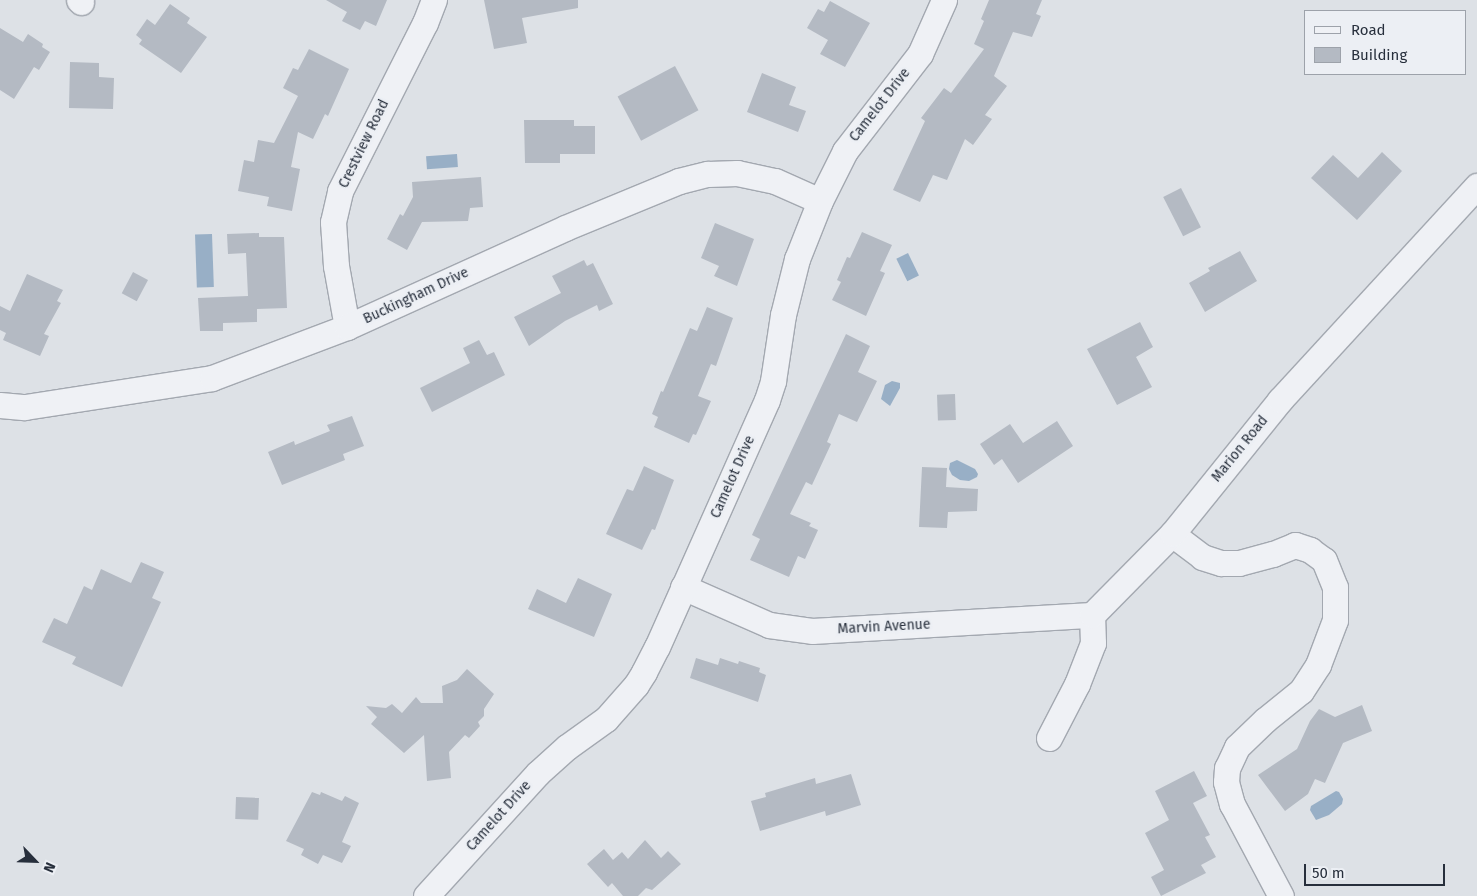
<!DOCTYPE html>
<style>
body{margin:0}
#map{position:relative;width:1477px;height:896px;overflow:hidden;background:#dde1e6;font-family:"Fira Sans",sans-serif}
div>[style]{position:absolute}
.water>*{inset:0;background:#98afc6;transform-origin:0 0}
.building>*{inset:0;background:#b4bac3;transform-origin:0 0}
.roads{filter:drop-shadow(1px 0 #a3a8b0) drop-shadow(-1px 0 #a3a8b0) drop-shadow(0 1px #a3a8b0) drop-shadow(0 -1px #a3a8b0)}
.minor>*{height:25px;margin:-12.5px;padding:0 12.5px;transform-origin:12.5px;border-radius:12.5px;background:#eff1f5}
span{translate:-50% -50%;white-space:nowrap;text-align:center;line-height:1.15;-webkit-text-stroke:5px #eceff4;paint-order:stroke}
.street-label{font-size:14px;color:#272f3c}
.legend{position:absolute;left:1304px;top:10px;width:162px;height:65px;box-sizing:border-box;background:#eceff4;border:1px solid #9da2aa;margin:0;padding:6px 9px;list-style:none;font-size:15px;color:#272f3c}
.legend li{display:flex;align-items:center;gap:10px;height:25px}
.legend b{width:25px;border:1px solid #9da2aa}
.north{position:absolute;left:10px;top:836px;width:50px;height:50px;-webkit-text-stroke:4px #eceff4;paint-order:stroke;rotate:114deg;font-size:14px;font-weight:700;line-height:20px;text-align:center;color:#272f3c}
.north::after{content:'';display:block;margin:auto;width:18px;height:22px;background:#272f3c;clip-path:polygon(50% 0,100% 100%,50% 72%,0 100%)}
.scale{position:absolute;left:1304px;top:864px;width:141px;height:22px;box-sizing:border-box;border:2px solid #272f3c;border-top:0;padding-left:6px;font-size:15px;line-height:18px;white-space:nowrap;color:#272f3c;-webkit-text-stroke:4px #eceff4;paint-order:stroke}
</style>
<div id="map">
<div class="water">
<div style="left:457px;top:154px;width:13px;height:31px;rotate:86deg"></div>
<div style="left:212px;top:234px;width:53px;height:17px;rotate:88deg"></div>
<div style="left:908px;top:253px;width:25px;height:13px;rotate:64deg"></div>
<div style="clip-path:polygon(892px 381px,900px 383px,900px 388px,890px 406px,881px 399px,885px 385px)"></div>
<div style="clip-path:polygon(957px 460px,975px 469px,978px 474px,977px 477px,969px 481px,960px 480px,952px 475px,949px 469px,950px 463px)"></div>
<div style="clip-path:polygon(1336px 791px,1339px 792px,1343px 799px,1342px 804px,1329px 815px,1316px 820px,1310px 810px,1311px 806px)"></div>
</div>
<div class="building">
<div style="clip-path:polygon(326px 0,387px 0,376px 26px,365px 21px,360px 30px,342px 21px,347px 12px)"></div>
<div style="clip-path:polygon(484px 0,578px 0,578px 8px,522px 18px,527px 43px,494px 49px)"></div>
<div style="clip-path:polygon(989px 0,1042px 0,1036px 14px,1041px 16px,1032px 37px,1013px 32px,994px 76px,1007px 86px,985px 115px,992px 119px,973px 145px,965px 139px,947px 180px,933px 175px,920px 202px,893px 190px,925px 121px,921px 118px,944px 88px,951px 93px,984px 49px,974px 44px,984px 21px,981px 19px)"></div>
<div style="clip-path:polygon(830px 1px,870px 23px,845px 67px,820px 54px,828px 40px,807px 28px,818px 9px,824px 12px)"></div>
<div style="clip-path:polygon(170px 4px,190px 18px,187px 23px,207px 37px,181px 73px,139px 44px,142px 40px,136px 35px,147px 19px,155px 25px)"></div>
<div style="clip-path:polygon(0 28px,23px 42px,28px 34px,43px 44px,42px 47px,50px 52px,39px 70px,34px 67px,14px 99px,0 90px)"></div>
<div style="clip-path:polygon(309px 49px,349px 69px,328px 116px,325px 114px,313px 139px,298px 132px,291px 167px,300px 169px,292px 211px,267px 206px,269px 197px,238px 191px,244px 160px,254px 162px,258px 140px,274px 143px,298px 96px,283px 88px,293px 68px,298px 70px)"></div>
<div style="clip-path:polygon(70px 62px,99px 63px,99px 77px,114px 78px,113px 109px,69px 108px)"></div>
<div style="left:675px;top:66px;width:50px;height:65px;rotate:62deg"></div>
<div style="clip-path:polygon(762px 73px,796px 87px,789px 105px,806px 111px,798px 132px,747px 112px)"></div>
<div style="clip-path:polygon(524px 120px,574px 120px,574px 126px,595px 126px,595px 154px,560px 154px,560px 163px,525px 163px)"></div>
<div style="clip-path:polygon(1382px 152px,1402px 171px,1357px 220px,1311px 178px,1333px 155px,1358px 178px)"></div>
<div style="clip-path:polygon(481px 177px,483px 207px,470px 208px,468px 221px,422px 222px,407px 250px,387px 239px,400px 214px,403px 216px,413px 197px,412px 182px)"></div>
<div style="left:1181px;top:188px;width:44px;height:20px;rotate:63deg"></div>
<div style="clip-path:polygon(715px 223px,754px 239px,737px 286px,714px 276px,719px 266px,701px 258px)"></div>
<div style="clip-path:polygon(862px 232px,892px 245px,880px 271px,885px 273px,866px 316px,832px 300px,841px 282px,837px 280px,847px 257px,850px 258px)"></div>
<div style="clip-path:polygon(259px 233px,259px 237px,284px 237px,287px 308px,257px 309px,257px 322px,223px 323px,223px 331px,200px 331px,198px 298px,248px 296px,246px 253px,228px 254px,227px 234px)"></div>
<div style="clip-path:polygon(1240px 251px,1257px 281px,1205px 312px,1189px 283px,1210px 271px,1208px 268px)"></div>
<div style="clip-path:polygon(584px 260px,587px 266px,593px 263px,613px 304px,599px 311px,597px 305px,565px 321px,529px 346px,514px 317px,561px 293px,552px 276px)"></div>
<div style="left:133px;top:272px;width:17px;height:24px;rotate:28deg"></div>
<div style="clip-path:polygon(27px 274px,63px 290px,57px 301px,61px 303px,44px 334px,49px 336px,40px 356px,3px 340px,6px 333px,0 330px,0 306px,10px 311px)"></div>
<div style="clip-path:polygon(707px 307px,733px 318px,716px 366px,711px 364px,698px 396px,711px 401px,696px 435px,693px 434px,689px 443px,654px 427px,658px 417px,652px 414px,661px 391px,663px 392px,690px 328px,697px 331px)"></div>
<div style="clip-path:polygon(1140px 322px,1153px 347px,1136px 357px,1152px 387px,1117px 405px,1087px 349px)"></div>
<div style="clip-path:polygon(846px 334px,870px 346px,858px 372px,877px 381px,857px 422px,839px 414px,827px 442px,831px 444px,812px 485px,806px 482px,790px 514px,811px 523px,809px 526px,818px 530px,805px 559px,798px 556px,789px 577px,750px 560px,760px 539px,752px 535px)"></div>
<div style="clip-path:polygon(479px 340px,487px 355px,494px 352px,505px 375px,432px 412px,420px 388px,470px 363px,463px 348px)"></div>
<div style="left:955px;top:394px;width:26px;height:18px;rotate:88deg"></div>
<div style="clip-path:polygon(352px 416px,364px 446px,343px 454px,345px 460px,282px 485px,268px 452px,294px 441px,295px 445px,330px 431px,327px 425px)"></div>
<div style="clip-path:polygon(1057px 421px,1073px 446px,1018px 483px,1002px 459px,994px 465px,980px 444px,1010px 424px,1023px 443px)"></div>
<div style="clip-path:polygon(644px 466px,674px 480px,655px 530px,652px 529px,642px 550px,606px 534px,627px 489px,633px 491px)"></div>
<div style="clip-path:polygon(922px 467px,947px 468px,946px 487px,978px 489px,977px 511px,948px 512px,947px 528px,919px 527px)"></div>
<div style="clip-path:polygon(141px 562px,164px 572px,152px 598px,161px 602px,122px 687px,72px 664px,76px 657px,42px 642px,54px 618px,67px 624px,84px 586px,92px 590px,101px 569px,131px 583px)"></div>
<div style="clip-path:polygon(578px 578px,612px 594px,594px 637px,528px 609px,537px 589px,566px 603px)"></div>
<div style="clip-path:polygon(696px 658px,718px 665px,720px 658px,738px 664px,739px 661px,760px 668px,759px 672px,766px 675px,758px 702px,690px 678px)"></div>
<div style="clip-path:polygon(467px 669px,494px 694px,484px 709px,484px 716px,478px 722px,480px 726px,469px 738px,465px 735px,449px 752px,451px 778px,427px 781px,424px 735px,404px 753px,371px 724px,377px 717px,366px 706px,386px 708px,392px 704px,402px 713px,416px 697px,421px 703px,443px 703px,442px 686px,457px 680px)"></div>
<div style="clip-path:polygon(1362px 705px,1372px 731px,1343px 743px,1325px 783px,1315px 779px,1308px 794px,1285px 811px,1258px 775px,1297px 749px,1310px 721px,1319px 709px,1335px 717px)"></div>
<div style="clip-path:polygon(1194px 771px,1207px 796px,1193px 803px,1210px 835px,1205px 837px,1216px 857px,1201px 865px,1206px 873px,1161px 896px,1151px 877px,1164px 870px,1145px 833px,1169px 820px,1155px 791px)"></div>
<div style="clip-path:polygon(851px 774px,861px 805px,826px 816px,825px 811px,760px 831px,751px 801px,766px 797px,765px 793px,815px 778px,816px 784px)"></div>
<div style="clip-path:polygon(312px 792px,320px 795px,321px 792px,342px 801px,345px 796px,359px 803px,342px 842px,351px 846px,342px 863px,323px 855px,318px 864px,301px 855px,304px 849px,286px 841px)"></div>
<div style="left:236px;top:797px;width:23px;height:22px;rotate:2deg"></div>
<div style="clip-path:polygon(645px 840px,661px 858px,668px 851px,681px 864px,652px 890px,646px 888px,638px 896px,623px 896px,612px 883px,608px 887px,587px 864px,604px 849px,613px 860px,622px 852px,628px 859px)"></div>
</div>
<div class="roads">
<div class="minor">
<div style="left:79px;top:0;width:3px;rotate:45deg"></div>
<div style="left:347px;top:327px;width:62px;rotate:-100.2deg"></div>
<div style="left:336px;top:266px;width:44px;rotate:-93.9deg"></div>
<div style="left:333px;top:222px;width:32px;rotate:-77deg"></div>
<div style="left:340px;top:191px;width:188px;rotate:-63.2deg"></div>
<div style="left:425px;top:23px;width:25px;rotate:-69deg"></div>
<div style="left:0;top:405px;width:25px;rotate:5deg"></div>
<div style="left:25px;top:407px;width:189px;rotate:-8.8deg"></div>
<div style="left:212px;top:378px;width:144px;rotate:-20.7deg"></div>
<div style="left:347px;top:327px;width:239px;rotate:-24.4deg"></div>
<div style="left:565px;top:228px;width:123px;rotate:-22.4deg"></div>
<div style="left:679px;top:181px;width:30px;rotate:-14deg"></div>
<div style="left:708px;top:174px;width:29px;rotate:-2deg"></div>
<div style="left:737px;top:173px;width:39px;rotate:12deg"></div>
<div style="left:775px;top:181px;width:49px;rotate:24deg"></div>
<div style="left:1172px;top:534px;width:38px;rotate:37deg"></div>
<div style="left:1202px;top:557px;width:20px;rotate:18deg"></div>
<div style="left:1221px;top:563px;width:18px"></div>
<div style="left:1239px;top:563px;width:35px;rotate:-15deg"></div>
<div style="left:1273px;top:554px;width:24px;rotate:-22deg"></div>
<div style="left:1295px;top:545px;width:16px;rotate:18deg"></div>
<div style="left:1310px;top:550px;width:17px;rotate:36deg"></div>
<div style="left:1324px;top:560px;width:29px;rotate:68deg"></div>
<div style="left:1335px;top:587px;width:33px;rotate:90deg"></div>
<div style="left:1335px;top:620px;width:48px;rotate:110.7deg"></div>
<div style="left:1318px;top:665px;width:31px;rotate:123deg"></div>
<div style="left:1301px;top:691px;width:46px;rotate:141.1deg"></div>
<div style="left:1265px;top:720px;width:39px;rotate:136deg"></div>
<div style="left:1237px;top:747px;width:23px;rotate:115deg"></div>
<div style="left:1227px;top:768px;width:14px;rotate:94deg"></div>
<div style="left:1226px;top:782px;width:23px;rotate:75deg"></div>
<div style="left:1232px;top:804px;width:104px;rotate:62deg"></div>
<div style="left:683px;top:587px;width:94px;rotate:23.8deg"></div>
<div style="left:769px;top:625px;width:43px;rotate:7.9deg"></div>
<div style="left:812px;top:631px;width:280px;rotate:-3.3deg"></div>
<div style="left:1049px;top:738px;width:61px;rotate:-62.6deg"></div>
<div style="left:1077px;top:684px;width:44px;rotate:-68.7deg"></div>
<div style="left:1093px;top:643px;width:28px;rotate:-92deg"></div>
<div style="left:1092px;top:615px;width:114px;rotate:-45.4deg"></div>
<div style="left:1172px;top:534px;width:172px;rotate:-51.1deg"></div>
<div style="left:1280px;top:400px;width:291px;rotate:-47.4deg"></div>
<div style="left:426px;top:896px;width:166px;rotate:-47.7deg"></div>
<div style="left:538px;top:773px;width:39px;rotate:-42deg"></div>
<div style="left:567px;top:747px;width:48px;rotate:-35.7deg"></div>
<div style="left:606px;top:719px;width:45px;rotate:-48.6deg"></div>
<div style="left:636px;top:685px;width:15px;rotate:-58deg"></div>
<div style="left:644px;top:672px;width:28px;rotate:-63deg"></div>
<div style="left:657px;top:647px;width:270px;rotate:-66deg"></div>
<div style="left:767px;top:400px;width:20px;rotate:-72deg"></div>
<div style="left:773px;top:381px;width:67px;rotate:-81.4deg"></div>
<div style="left:783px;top:315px;width:58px;rotate:-76deg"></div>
<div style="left:797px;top:259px;width:62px;rotate:-68.4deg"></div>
<div style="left:820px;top:201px;width:56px;rotate:-63.4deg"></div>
<div style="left:845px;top:151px;width:123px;rotate:-52.3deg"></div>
<div style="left:920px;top:54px;width:59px;rotate:-66deg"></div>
</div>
</div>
<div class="street-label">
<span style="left:880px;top:105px;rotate:-52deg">Camelot Drive</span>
<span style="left:364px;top:144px;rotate:-64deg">Crestview Road</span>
<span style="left:416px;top:296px;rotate:-25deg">Buckingham Drive</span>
<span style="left:1240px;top:449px;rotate:-51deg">Marion Road</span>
<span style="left:733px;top:477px;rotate:-66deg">Camelot Drive</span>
<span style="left:884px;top:627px;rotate:-3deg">Marvin Avenue</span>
<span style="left:499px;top:816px;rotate:-48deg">Camelot Drive</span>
</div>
<ul class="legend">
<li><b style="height:6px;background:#eff1f5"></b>Road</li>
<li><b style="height:14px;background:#b4bac3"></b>Building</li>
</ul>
<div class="north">N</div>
<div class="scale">50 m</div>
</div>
